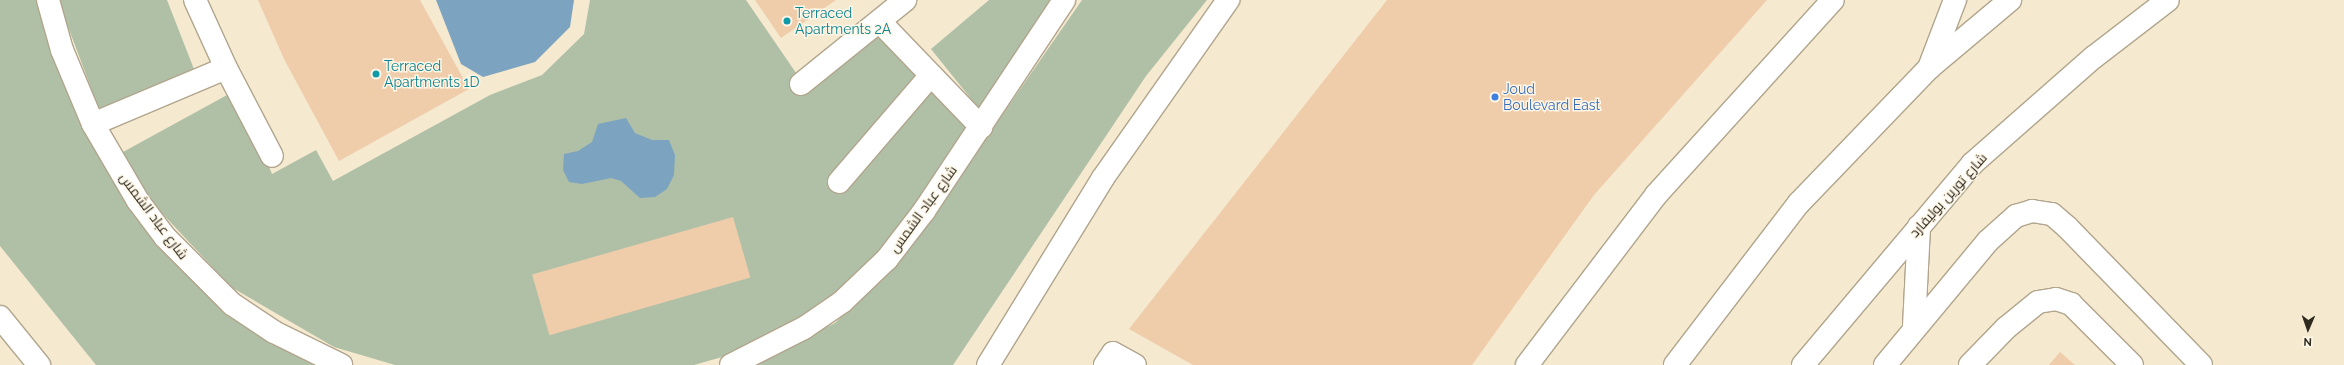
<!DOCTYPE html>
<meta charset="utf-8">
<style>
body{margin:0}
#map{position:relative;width:2344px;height:365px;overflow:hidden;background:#f5e9cf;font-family:Raleway,Cairo,sans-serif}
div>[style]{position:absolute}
.green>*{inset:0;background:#b0c0a7}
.water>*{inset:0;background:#7ca3bf}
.building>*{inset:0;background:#efcdab;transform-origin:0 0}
.roads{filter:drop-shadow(1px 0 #b1a58d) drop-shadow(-1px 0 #b1a58d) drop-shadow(0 1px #b1a58d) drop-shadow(0 -1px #b1a58d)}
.minor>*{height:22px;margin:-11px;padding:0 11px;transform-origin:11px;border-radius:11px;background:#fff}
.major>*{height:22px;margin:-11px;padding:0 11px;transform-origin:11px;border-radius:11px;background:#fff}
.dots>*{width:11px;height:11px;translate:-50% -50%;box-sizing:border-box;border:2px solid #fef7e7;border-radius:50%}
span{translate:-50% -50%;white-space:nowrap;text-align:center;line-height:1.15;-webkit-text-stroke:3px #fef7e7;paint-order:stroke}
.culture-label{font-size:14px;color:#0d838f}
.left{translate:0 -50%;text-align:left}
.shop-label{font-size:14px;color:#366cbe}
.street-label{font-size:14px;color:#2e2a20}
.north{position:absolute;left:2288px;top:309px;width:40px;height:40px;-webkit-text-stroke:3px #fef7e7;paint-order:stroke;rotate:182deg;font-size:11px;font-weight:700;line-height:16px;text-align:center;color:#2e2a20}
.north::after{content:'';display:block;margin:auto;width:14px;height:18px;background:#2e2a20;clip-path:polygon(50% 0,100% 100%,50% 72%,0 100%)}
</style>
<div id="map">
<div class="green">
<div style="clip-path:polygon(0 0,38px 0,40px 14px,78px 112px,129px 208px,218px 302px,325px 365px,96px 365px,0 246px)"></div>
<div style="clip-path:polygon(58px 0,167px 0,199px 82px,111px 130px,97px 104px)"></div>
<div style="clip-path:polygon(590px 0,746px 0,805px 86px,889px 29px,969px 128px,889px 241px,823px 307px,722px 357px,694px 365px,395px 365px,334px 347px,231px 287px,146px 196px,123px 152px,238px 89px,272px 174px,316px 150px,333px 181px,490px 95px,542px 75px,584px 34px)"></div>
<div style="clip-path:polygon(989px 0,1057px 0,980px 110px,931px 49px)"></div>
<div style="clip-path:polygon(1082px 0,1207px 0,1146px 76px,953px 365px,752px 365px,835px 323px,905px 255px)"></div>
</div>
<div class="water">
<div style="clip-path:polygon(436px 0,574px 0,570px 27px,535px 62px,483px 77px,461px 64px)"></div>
<div style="clip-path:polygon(626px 118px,635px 133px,652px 140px,669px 140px,675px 155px,674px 175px,667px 189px,655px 197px,640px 198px,621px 181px,611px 178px,582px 184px,569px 182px,563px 170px,564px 154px,578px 151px,592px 142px,598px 124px)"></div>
</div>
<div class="building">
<div style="clip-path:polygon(258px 0,420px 0,469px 89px,339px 161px,284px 59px)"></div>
<div style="clip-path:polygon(755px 0,836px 0,781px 38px)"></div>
<div style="clip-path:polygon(1387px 0,1767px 0,1594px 195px,1472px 365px,1193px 365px,1129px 329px)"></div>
<div style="left:733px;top:217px;width:63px;height:209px;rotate:74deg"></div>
<div style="clip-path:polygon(2060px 352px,2075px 365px,2049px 365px)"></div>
</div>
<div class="roads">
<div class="minor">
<div style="left:48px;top:0;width:52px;rotate:74.4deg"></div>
<div style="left:62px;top:50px;width:80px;rotate:67.3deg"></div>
<div style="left:93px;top:124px;width:89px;rotate:59.7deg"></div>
<div style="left:138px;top:201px;width:45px;rotate:53.1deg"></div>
<div style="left:165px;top:237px;width:95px;rotate:45deg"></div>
<div style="left:232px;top:304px;width:50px;rotate:33.7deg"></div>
<div style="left:274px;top:332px;width:75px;rotate:26.2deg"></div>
<div style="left:195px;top:0;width:75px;rotate:65.5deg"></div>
<div style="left:226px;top:68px;width:99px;rotate:62.4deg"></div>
<div style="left:880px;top:22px;width:146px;rotate:46.1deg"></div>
<div style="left:1929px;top:68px;width:73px;rotate:-69.1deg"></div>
<div style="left:801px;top:84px;width:134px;rotate:-38.9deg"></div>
<div style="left:93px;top:124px;width:144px;rotate:-22.8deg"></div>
<div style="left:839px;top:182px;width:141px;rotate:-49.3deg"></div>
<div style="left:0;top:317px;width:62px;rotate:50.9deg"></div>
<div style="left:1914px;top:326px;width:100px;rotate:-87.1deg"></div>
<div style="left:731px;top:365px;width:82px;rotate:-26.9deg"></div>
<div style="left:804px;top:328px;width:46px;rotate:-34.4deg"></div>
<div style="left:842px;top:302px;width:62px;rotate:-43.7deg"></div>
<div style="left:887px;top:259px;width:61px;rotate:-52.4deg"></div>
<div style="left:924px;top:211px;width:253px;rotate:-56.4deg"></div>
<div style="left:988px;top:365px;width:220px;rotate:-58.4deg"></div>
<div style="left:1103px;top:178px;width:218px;rotate:-54.9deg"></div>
<div style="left:1105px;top:365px;width:14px;rotate:-56deg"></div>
<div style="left:1113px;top:353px;width:25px;rotate:29deg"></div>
<div style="left:1527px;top:365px;width:213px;rotate:-52.8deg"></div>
<div style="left:1656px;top:195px;width:263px;rotate:-47.8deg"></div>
<div style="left:1885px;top:365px;width:161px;rotate:-50.3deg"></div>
<div style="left:1988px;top:241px;width:38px;rotate:-42deg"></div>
<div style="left:2016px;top:216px;width:17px;rotate:-17deg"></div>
<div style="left:2032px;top:211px;width:20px;rotate:9deg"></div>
<div style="left:2052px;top:214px;width:20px;rotate:41deg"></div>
<div style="left:2067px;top:227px;width:192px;rotate:45.8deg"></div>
<div style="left:1970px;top:365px;width:52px;rotate:-45.8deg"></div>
<div style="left:2006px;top:328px;width:41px;rotate:-39.1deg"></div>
<div style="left:2038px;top:302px;width:18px;rotate:-9deg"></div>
<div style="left:2056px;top:299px;width:16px;rotate:18deg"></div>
<div style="left:2071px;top:304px;width:86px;rotate:45deg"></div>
</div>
<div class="major">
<div style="left:1675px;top:365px;width:204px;rotate:-52.6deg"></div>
<div style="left:1799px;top:203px;width:187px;rotate:-46.1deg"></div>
<div style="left:1929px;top:68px;width:106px;rotate:-40deg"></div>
<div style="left:1803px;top:365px;width:263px;rotate:-49.9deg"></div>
<div style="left:1972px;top:164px;width:162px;rotate:-41.3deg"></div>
<div style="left:2094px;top:57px;width:93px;rotate:-37.6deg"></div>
</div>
</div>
<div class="dots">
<div style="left:787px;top:21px;background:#0f9aa8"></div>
<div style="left:376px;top:74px;background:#0f9aa8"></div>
<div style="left:1495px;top:97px;background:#3f7fe0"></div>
</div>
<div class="culture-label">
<span class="left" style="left:795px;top:21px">Terraced<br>Apartments 2A</span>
<span class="left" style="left:384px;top:74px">Terraced<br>Apartments 1D</span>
</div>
<div class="shop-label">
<span class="left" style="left:1503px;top:97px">Joud<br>Boulevard East</span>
</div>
<div class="street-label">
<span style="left:1948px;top:195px;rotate:-48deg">شارع تورين بوليفارد</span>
<span style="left:923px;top:209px;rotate:-54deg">شارع عباد الشمس</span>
<span style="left:154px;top:216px;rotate:53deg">شارع عباد الشمس</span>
</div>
<div class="north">N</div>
</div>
